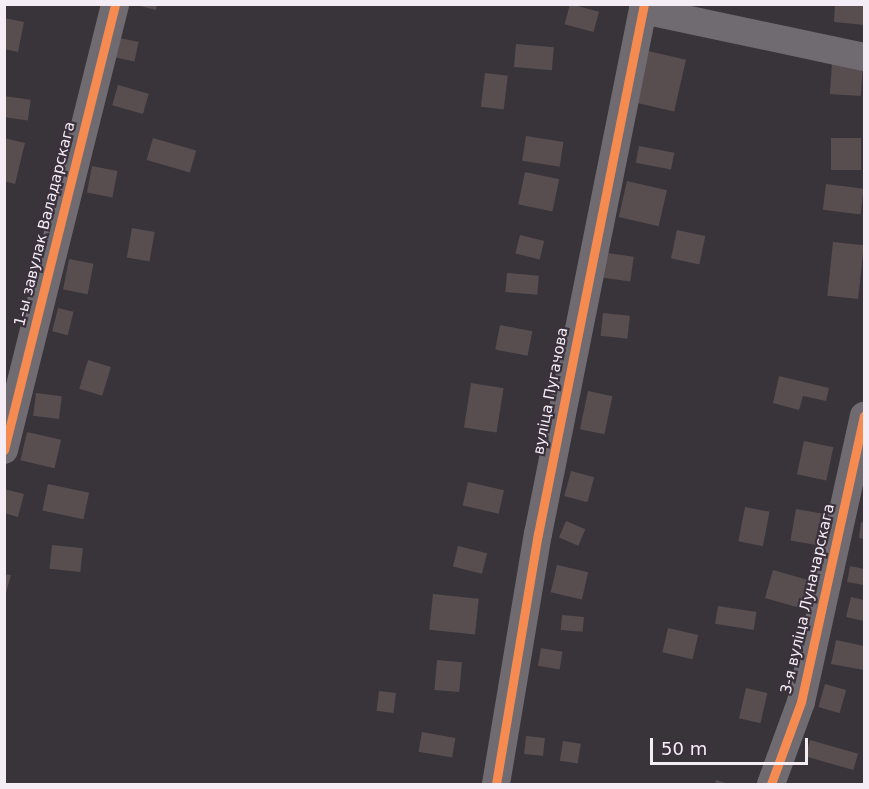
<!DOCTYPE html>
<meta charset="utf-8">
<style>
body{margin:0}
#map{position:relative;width:869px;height:789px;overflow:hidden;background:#39343a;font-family:"DejaVu Sans",sans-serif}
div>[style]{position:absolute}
.building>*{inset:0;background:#584d4f;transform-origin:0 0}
.minor>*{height:28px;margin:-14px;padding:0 14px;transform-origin:14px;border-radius:14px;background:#6f6b70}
.cycleway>*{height:9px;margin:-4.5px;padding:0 4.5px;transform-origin:4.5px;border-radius:4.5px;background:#f68b52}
span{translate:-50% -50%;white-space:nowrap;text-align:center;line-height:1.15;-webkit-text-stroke:4.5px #3b313d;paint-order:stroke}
.street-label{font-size:15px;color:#f4edf5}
.frame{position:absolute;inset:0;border:6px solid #f4edf5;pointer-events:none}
.scale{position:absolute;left:650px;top:738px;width:158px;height:27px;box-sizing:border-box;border:3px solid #f4edf5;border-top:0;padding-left:8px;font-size:18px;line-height:21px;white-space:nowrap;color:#f4edf5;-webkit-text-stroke:4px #3b313d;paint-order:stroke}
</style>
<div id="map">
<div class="building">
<div style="clip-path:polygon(132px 4px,157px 4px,156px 10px)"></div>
<div style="left:570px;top:4px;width:30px;height:21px;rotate:15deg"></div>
<div style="clip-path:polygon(835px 4px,864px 4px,864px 25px,834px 22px)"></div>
<div style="clip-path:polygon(4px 18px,24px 22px,18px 52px,4px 49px)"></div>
<div style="left:120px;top:38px;width:19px;height:20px;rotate:12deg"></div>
<div style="left:516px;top:44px;width:38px;height:23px;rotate:5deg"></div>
<div style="left:648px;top:51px;width:39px;height:53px;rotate:13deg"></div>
<div style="left:832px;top:63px;width:31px;height:31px;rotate:4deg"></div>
<div style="left:485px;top:73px;width:23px;height:34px;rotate:7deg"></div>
<div style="left:118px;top:85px;width:32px;height:21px;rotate:16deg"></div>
<div style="left:4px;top:96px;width:27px;height:21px;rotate:8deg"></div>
<div style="left:526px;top:136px;width:38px;height:25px;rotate:9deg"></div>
<div style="clip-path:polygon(4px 138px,25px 143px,15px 184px,4px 181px)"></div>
<div style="left:153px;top:138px;width:45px;height:23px;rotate:16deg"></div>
<div style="left:861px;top:138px;width:32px;height:30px;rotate:90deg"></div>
<div style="left:639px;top:146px;width:36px;height:17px;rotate:11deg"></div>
<div style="left:92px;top:166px;width:26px;height:27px;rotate:11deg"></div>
<div style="left:525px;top:172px;width:35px;height:33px;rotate:12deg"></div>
<div style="left:627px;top:181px;width:41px;height:37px;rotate:13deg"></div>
<div style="left:826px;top:184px;width:38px;height:26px;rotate:7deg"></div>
<div style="left:132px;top:228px;width:23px;height:30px;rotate:10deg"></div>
<div style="left:677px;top:230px;width:29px;height:29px;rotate:12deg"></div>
<div style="left:520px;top:235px;width:25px;height:19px;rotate:14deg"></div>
<div style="left:833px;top:242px;width:31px;height:54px;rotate:6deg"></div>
<div style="left:607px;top:253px;width:27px;height:25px;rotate:8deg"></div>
<div style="left:69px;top:259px;width:25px;height:31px;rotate:11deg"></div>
<div style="left:507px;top:273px;width:32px;height:19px;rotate:5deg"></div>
<div style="left:58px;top:308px;width:16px;height:24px;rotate:14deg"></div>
<div style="left:603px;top:313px;width:27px;height:23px;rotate:6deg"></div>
<div style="left:500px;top:325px;width:33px;height:25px;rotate:11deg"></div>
<div style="left:88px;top:360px;width:24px;height:30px;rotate:17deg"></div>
<div style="clip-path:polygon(779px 376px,829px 388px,826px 401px,803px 396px,799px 410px,773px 403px)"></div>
<div style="left:471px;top:383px;width:33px;height:45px;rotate:9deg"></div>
<div style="left:588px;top:391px;width:25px;height:39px;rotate:12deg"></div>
<div style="left:36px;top:393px;width:26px;height:23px;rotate:7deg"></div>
<div style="left:27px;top:432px;width:35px;height:29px;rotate:13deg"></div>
<div style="left:804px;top:441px;width:30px;height:34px;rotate:12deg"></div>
<div style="left:571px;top:471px;width:24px;height:26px;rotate:15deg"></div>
<div style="left:468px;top:482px;width:37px;height:24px;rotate:13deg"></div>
<div style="left:48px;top:484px;width:42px;height:27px;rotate:12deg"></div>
<div style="clip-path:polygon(4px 489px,24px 494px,18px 517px,4px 513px)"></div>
<div style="left:745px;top:507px;width:25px;height:35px;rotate:11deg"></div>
<div style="left:796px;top:509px;width:29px;height:32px;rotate:10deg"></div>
<div style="left:566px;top:521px;width:21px;height:18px;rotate:23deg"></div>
<div style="clip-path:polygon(861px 522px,864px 523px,864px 539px,859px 538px)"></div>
<div style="left:52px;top:545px;width:31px;height:24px;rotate:6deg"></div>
<div style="left:458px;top:546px;width:30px;height:21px;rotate:14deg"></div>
<div style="left:557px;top:565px;width:32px;height:28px;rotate:13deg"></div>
<div style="clip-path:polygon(850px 566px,864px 569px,864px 585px,847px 582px)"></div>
<div style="left:773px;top:570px;width:40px;height:29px;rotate:16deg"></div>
<div style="clip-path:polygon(4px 574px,11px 575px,5px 596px,4px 596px)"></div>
<div style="left:433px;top:594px;width:46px;height:36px;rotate:6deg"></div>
<div style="clip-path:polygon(851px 597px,864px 600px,864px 621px,846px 617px)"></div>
<div style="left:718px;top:606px;width:39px;height:18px;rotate:9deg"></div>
<div style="left:562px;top:615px;width:22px;height:15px;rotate:5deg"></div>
<div style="left:668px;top:628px;width:31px;height:25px;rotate:13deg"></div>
<div style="clip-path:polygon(836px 640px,864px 646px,864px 670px,831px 664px)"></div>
<div style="left:541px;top:648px;width:22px;height:18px;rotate:10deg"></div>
<div style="left:437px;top:660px;width:25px;height:30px;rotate:5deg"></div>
<div style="left:825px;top:684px;width:22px;height:24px;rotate:16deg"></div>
<div style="left:746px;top:688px;width:22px;height:31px;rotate:13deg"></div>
<div style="left:379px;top:691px;width:17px;height:20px;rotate:7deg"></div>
<div style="left:422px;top:732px;width:34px;height:20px;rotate:10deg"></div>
<div style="left:526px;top:736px;width:19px;height:18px;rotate:6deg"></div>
<div style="left:810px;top:740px;width:50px;height:17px;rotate:16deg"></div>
<div style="left:563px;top:741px;width:18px;height:20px;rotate:9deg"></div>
<div style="clip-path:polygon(716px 780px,729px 784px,715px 784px)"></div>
</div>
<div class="minor">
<div style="left:643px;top:10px;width:226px;rotate:12deg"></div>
<div style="left:4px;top:450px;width:460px;rotate:-76deg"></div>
<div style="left:496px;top:784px;width:254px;rotate:-80.5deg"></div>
<div style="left:538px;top:534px;width:540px;rotate:-78.69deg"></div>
<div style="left:771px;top:784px;width:87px;rotate:-69.9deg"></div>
<div style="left:801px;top:702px;width:293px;rotate:-77.6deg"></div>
</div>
<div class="cycleway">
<div style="left:4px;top:450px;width:460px;rotate:-76deg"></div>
<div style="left:496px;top:784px;width:254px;rotate:-80.5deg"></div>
<div style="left:538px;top:534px;width:540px;rotate:-78.69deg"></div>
<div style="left:771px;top:784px;width:87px;rotate:-69.9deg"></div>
<div style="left:801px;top:702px;width:293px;rotate:-77.6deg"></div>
</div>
<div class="street-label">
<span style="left:45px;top:224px;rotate:-76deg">1-ы завулак Валадарскага</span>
<span style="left:551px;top:391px;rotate:-79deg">вуліца Пугачова</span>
<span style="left:808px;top:599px;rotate:-77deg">3-я вуліца Луначарскага</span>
</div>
<div class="frame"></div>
<div class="scale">50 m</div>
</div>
